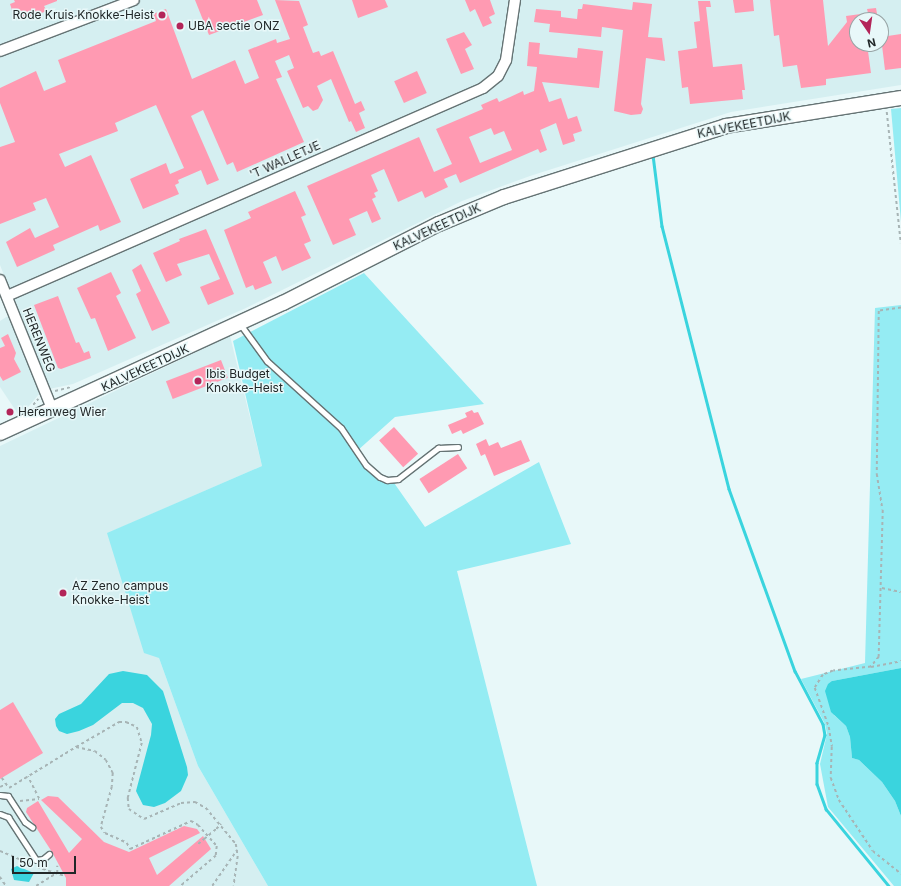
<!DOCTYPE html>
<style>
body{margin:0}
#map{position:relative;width:901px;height:886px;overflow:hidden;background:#e8f8f9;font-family:Inter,sans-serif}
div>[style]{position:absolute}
.built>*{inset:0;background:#d5eff1}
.green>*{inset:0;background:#95ecf3}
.water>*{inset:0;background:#3ad4de}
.stream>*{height:2.5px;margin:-1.25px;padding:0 1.25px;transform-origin:1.25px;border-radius:1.25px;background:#3ad4de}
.building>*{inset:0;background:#ff9ab2;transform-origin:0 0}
.path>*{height:1.5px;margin-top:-0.75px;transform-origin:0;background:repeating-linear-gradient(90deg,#a7b4b5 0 3px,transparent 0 6px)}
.roads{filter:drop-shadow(1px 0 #657374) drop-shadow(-1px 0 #657374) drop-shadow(0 1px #657374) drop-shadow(0 -1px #657374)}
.lane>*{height:5px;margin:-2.5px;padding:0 2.5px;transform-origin:2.5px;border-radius:2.5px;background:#fff}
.street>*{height:10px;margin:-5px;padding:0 5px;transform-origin:5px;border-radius:5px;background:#fff}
.secondary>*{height:14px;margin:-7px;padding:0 7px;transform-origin:7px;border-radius:7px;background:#fff}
.path-bridge>*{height:1.5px;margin-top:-0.75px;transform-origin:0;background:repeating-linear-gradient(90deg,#a7b4b5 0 3px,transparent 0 6px)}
.dots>*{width:11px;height:11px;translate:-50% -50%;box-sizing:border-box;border:2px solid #e8f8f9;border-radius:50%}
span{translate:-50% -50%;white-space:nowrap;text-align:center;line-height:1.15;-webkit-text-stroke:3px #e8f8f9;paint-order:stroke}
.poi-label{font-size:12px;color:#212728}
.right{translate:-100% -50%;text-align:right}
.left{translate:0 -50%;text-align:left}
.street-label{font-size:12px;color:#212728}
.north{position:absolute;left:849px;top:12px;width:40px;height:40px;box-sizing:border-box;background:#e8f8f9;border:1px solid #98a4a5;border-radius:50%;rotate:167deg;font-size:11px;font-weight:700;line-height:16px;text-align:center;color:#212728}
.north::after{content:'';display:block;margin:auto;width:14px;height:18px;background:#b32559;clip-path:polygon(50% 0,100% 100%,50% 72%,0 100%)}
.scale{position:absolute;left:12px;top:856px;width:64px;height:18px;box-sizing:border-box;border:2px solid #212728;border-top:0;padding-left:5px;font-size:12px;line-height:14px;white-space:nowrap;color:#212728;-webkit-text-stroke:3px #e8f8f9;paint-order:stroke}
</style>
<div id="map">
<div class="built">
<div style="clip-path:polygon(evenodd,0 0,901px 0,901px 85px,731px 112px,530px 176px,462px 201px,246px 308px,73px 384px,49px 389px,0 265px,0 0,857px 20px,881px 20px,881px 44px,857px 44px,857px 20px)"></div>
<div style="clip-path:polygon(11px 314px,40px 393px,29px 406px,18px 414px,0 387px,0 321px)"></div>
<div style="clip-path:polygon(230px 336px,262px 466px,108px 533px,159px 658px,198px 766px,268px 886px,0 886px,0 446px)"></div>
</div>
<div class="green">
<div style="clip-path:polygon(901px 108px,901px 222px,891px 109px)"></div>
<div style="clip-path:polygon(364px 273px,484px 404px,395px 417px,357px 451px,371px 471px,392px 480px,425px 527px,539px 462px,571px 544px,457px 571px,537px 886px,268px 886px,198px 766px,159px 658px,144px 653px,107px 533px,262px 466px,233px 341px)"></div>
<div style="clip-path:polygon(901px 305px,901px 668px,832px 681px,834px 715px,846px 726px,850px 737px,852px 758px,859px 760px,882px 782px,895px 801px,901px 816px,901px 886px,894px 886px,828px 807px,820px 764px,827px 734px,825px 724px,801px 679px,865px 663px,875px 308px)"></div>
</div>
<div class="water">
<div style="clip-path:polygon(901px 668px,901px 816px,895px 801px,882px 782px,859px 760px,852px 758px,850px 737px,846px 726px,831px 712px,825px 691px,828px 684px,832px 681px)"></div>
<div style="clip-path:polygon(123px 671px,147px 675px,163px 691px,187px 767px,188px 775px,181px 791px,165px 803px,154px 807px,143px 805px,136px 791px,151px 735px,152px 724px,143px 708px,133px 703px,122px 703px,93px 725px,79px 731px,67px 734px,59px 731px,56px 726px,55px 719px,59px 714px,81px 704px,109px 674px)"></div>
<div style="clip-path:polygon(17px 866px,34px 873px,29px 882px,14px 880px,11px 869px)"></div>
</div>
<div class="stream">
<div style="left:653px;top:155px;width:72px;rotate:82.8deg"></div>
<div style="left:662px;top:226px;width:271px;rotate:75.7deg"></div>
<div style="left:729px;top:489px;width:194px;rotate:70.1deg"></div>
<div style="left:795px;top:671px;width:60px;rotate:62.2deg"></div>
<div style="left:823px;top:724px;width:11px;rotate:80deg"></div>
<div style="left:825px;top:735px;width:29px;rotate:106deg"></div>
<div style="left:817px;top:763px;width:21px;rotate:90deg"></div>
<div style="left:817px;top:784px;width:27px;rotate:70deg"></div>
<div style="left:826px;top:809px;width:99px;rotate:50.7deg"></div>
</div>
<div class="building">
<div style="clip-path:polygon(14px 0,57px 0,57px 1px,44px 6px,47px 11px,22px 20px,19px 11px,13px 13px,10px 4px,15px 2px)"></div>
<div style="clip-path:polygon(195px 0,257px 0,263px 15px,209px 35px)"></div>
<div style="clip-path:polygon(275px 0,299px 1px,308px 25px,303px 27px,313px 53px,319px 51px,321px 56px,333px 51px,355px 104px,361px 101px,365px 110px,359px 113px,365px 128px,356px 132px,351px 121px,349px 122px,331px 79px,317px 86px,323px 100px,318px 109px,313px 111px,308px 106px,303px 108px,287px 71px,294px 68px,289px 55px,275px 61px,282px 77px,276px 79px,304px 142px,237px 172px,233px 162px,227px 165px,203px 110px,191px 116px,219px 180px,207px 185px,201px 170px,178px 180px,179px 183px,175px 185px,179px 194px,143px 209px,130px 179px,166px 163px,170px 174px,184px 168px,156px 105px,115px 123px,118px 131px,59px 154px,65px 167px,91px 155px,121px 222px,100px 231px,98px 225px,53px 245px,55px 250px,17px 267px,6px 242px,30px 228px,35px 238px,59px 227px,46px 198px,33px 203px,36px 210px,0 224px,0 147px,15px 142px,0 103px,0 88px,36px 71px,44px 91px,66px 82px,58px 60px,156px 21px,153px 14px,166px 9px,192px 79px,235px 60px,245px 84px,259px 78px,248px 50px,276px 39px,277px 43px,290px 39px)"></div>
<div style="clip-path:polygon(352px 0,385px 0,388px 7px,358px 18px)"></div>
<div style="clip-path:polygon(465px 0,490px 0,495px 14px,489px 17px,492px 23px,483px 27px,475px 9px,470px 12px)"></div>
<div style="clip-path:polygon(733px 0,753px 0,754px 11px,735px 13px)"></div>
<div style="clip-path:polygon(770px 0,823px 0,828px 46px,847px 22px,846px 16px,868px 13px,867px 9px,876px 8px,878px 20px,857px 20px,855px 27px,857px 45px,867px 44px,871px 73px,826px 79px,826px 85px,801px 88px,797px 65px,783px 67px,779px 35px,774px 36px)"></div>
<div style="clip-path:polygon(698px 1px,710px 1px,711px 7px,706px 7px,713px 67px,742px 64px,745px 90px,742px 90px,743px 99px,690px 104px,688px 87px,682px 88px,678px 51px,697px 48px,694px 22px,700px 21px)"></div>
<div style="clip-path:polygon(633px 2px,652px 4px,648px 37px,662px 38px,665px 61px,646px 58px,641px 104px,643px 109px,641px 114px,631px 115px,614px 111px,623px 30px,602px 27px,601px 37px,549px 32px,550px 24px,534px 22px,536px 9px,561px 11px,561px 17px,577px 19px,578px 9px,582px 9px,583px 4px,632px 10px)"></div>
<div style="clip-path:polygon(464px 32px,472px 45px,465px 49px,474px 69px,461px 74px,446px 39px)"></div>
<div style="clip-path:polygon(901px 34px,901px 68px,885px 70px,881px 37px)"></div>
<div style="clip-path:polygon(evenodd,529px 42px,540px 43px,539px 54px,577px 58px,578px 48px,603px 51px,599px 88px,542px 82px,549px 102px,561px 98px,568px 119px,577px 116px,582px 131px,573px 134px,575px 141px,563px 145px,556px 123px,540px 130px,547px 150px,540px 153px,538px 149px,460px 183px,456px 174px,444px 179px,448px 187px,425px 198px,422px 191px,398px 202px,384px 169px,371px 175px,378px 191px,374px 193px,376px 197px,372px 199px,381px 219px,372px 223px,367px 211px,349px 219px,356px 235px,333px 245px,307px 186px,419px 137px,434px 172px,452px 164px,436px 129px,483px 109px,481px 105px,497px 98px,499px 102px,523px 91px,524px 95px,534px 91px,537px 67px,527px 66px,529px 42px,491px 128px,494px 135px,504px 131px,512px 150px,480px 163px,469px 137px,491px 128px)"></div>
<div style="left:417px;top:71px;width:24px;height:25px;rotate:66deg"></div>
<div style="clip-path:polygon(295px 191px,306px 215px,301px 217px,311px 241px,304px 244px,311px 258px,282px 271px,276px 256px,263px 262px,272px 283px,255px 290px,253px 285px,246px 288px,224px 230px,251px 218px,248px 212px)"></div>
<div style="clip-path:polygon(206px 229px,234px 294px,208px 305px,200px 287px,220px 279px,209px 254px,177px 264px,182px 275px,166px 282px,153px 253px,180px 241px,179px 239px)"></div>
<div style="clip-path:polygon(141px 264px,170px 323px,152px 331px,136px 294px,141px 291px,132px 270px)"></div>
<div style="clip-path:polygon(111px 272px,121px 293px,116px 296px,136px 338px,108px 351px,95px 318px,91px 319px,77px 288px)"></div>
<div style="clip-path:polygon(58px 296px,76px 343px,79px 342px,84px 353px,89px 351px,91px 358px,61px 369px,58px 368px,34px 305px)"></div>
<div style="clip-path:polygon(8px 334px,16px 353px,14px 359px,21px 372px,3px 381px,0 376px,0 348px,5px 346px,1px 338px)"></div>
<div style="left:221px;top:360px;width:19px;height:59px;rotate:69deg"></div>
<div style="clip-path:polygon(472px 410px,474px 413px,478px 412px,484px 424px,463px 434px,461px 430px,452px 434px,448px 425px,467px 417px,465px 413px)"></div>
<div style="left:394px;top:427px;width:36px;height:20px;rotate:48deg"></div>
<div style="clip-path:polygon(486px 439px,489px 446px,498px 442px,501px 448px,521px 440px,530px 461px,494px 476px,485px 454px,481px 456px,476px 444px)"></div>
<div style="left:458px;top:454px;width:17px;height:46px;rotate:57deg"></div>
<div style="clip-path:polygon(13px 702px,43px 753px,0 779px,0 710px)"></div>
<div style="clip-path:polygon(48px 796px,58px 797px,104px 842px,129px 852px,184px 826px,197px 829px,200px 833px,149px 858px,157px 875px,203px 836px,211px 849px,169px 886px,66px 886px,66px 878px,52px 852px,26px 812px,27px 808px,38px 801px,69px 853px,82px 839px,41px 800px)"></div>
</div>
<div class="path">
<div style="left:887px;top:112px;width:132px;rotate:83.9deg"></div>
<div style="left:901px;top:308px;width:22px;rotate:172deg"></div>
<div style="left:879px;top:311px;width:163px;rotate:90.7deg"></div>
<div style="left:877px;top:474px;width:36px;rotate:81deg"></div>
<div style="left:883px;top:510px;width:147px;rotate:91.6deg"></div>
<div style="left:879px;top:657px;width:13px;rotate:129deg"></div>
<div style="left:871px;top:667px;width:38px;rotate:174deg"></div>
<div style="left:833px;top:671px;width:11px;rotate:158deg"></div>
<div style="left:823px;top:675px;width:15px;rotate:122deg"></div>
<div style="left:815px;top:688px;width:41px;rotate:70.3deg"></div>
<div style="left:829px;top:727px;width:20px;rotate:81deg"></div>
<div style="left:832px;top:747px;width:31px;rotate:92deg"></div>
<div style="left:831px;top:778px;width:23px;rotate:70deg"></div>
<div style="left:839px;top:800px;width:61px;rotate:56.3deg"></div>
<div style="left:873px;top:851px;width:36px;rotate:39deg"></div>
<div style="left:55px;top:391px;width:16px;rotate:-14deg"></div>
<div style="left:33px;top:405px;width:8px;rotate:-50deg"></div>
<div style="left:882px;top:588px;width:19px;rotate:12deg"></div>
<div style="left:871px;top:667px;width:31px;rotate:-11deg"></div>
<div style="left:76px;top:747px;width:50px;rotate:-30.2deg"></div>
<div style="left:119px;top:722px;width:7px"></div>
<div style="left:126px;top:722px;width:12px;rotate:24deg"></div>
<div style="left:137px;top:727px;width:17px;rotate:73deg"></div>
<div style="left:142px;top:743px;width:57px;rotate:104.3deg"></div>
<div style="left:128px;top:798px;width:11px;rotate:85deg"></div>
<div style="left:129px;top:809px;width:18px;rotate:34deg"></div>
<div style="left:144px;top:819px;width:40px;rotate:-23.4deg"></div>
<div style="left:181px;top:803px;width:14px;rotate:-4deg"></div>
<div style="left:195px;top:802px;width:13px;rotate:29deg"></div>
<div style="left:206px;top:808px;width:47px;rotate:50.2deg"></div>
<div style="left:236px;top:844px;width:12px;rotate:81deg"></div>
<div style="left:238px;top:856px;width:30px;rotate:98deg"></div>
<div style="left:2px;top:778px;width:12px;rotate:55deg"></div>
<div style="left:0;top:787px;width:7px;rotate:-27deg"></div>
<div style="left:9px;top:788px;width:79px;rotate:-31.5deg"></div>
<div style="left:76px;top:747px;width:19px;rotate:12deg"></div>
<div style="left:95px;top:751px;width:14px;rotate:39deg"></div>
<div style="left:106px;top:760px;width:15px;rotate:62deg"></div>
<div style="left:113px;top:773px;width:14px;rotate:94deg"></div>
<div style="left:112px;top:787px;width:41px;rotate:105.4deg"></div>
<div style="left:101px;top:827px;width:7px;rotate:56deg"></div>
<div style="left:105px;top:833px;width:24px;rotate:24deg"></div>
<div style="left:127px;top:843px;width:7px;rotate:63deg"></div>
<div style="left:130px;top:849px;width:67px;rotate:-24.7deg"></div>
<div style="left:191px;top:821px;width:8px;rotate:30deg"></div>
<div style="left:198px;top:825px;width:28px;rotate:48deg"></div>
<div style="left:217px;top:846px;width:10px;rotate:96deg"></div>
<div style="left:216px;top:856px;width:46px;rotate:139.4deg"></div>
<div style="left:20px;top:801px;width:19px;rotate:-6deg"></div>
<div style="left:39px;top:799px;width:25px;rotate:-117deg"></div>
<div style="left:216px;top:829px;width:7px;rotate:-45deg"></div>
<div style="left:198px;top:844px;width:8px;rotate:-40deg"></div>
<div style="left:0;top:851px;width:33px;rotate:23deg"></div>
<div style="left:37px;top:867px;width:28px;rotate:18deg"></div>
<div style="left:0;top:877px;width:11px;rotate:56deg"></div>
<div style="left:36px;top:886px;width:25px;rotate:-32deg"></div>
<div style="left:57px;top:873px;width:7px;rotate:-90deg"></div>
<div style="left:212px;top:886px;width:44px;rotate:-55.2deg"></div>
</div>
<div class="roads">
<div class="lane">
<div style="left:240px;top:324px;width:46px;rotate:53.9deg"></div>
<div style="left:267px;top:361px;width:100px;rotate:42.2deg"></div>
<div style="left:341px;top:428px;width:45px;rotate:56deg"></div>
<div style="left:366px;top:465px;width:18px;rotate:41deg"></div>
<div style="left:380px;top:477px;width:8px;rotate:23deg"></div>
<div style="left:387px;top:480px;width:11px;rotate:-5deg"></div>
<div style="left:398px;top:479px;width:51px;rotate:-37.8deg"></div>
<div style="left:438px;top:448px;width:20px;rotate:-3deg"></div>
<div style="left:0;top:795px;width:8px;rotate:7deg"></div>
<div style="left:8px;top:796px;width:31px;rotate:57deg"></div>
<div style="left:25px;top:822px;width:9px;rotate:36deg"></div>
<div style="left:0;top:814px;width:9px;rotate:21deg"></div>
<div style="left:8px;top:817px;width:51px;rotate:56.9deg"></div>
<div style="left:36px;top:860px;width:7px;rotate:-8deg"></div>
<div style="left:43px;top:859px;width:8px;rotate:-40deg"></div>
</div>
<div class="street">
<div style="left:0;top:51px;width:143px;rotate:-20.8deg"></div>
<div style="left:0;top:280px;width:141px;rotate:68deg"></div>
<div style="left:7px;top:296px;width:519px;rotate:-23.6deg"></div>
<div style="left:483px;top:88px;width:19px;rotate:-39deg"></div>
<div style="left:498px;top:76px;width:18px;rotate:-63deg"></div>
<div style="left:506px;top:60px;width:61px;rotate:-81.5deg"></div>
</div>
<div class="secondary">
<div style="left:0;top:433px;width:311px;rotate:-24.7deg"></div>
<div style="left:283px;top:303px;width:175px;rotate:-26.9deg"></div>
<div style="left:439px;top:224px;width:70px;rotate:-22.6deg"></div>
<div style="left:504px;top:197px;width:233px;rotate:-17.7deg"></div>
<div style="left:726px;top:126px;width:177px;rotate:-9.1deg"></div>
</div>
</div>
<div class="path-bridge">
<div style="left:204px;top:839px;width:16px;rotate:-40deg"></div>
</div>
<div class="dots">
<div style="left:162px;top:15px;background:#b32559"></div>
<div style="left:180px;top:26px;background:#b32559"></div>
<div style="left:198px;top:381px;background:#b32559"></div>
<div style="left:10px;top:412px;background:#b32559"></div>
<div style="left:63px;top:593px;background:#b32559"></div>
</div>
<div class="poi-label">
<span class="right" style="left:154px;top:15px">Rode Kruis Knokke-Heist</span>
<span class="left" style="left:188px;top:26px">UBA sectie ONZ</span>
<span class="left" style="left:206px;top:381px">Ibis Budget<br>Knokke-Heist</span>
<span class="left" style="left:18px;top:412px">Herenweg Wier</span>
<span class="left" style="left:72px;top:593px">AZ Zeno campus<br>Knokke-Heist</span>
</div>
<div class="street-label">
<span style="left:744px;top:125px;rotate:-11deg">KALVEKEETDIJK</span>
<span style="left:285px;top:160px;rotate:-24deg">'T WALLETJE</span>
<span style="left:437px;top:227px;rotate:-25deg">KALVEKEETDIJK</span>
<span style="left:39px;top:340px;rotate:68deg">HERENWEG</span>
<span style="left:145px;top:368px;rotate:-25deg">KALVEKEETDIJK</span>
</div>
<div class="north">N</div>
<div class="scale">50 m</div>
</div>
